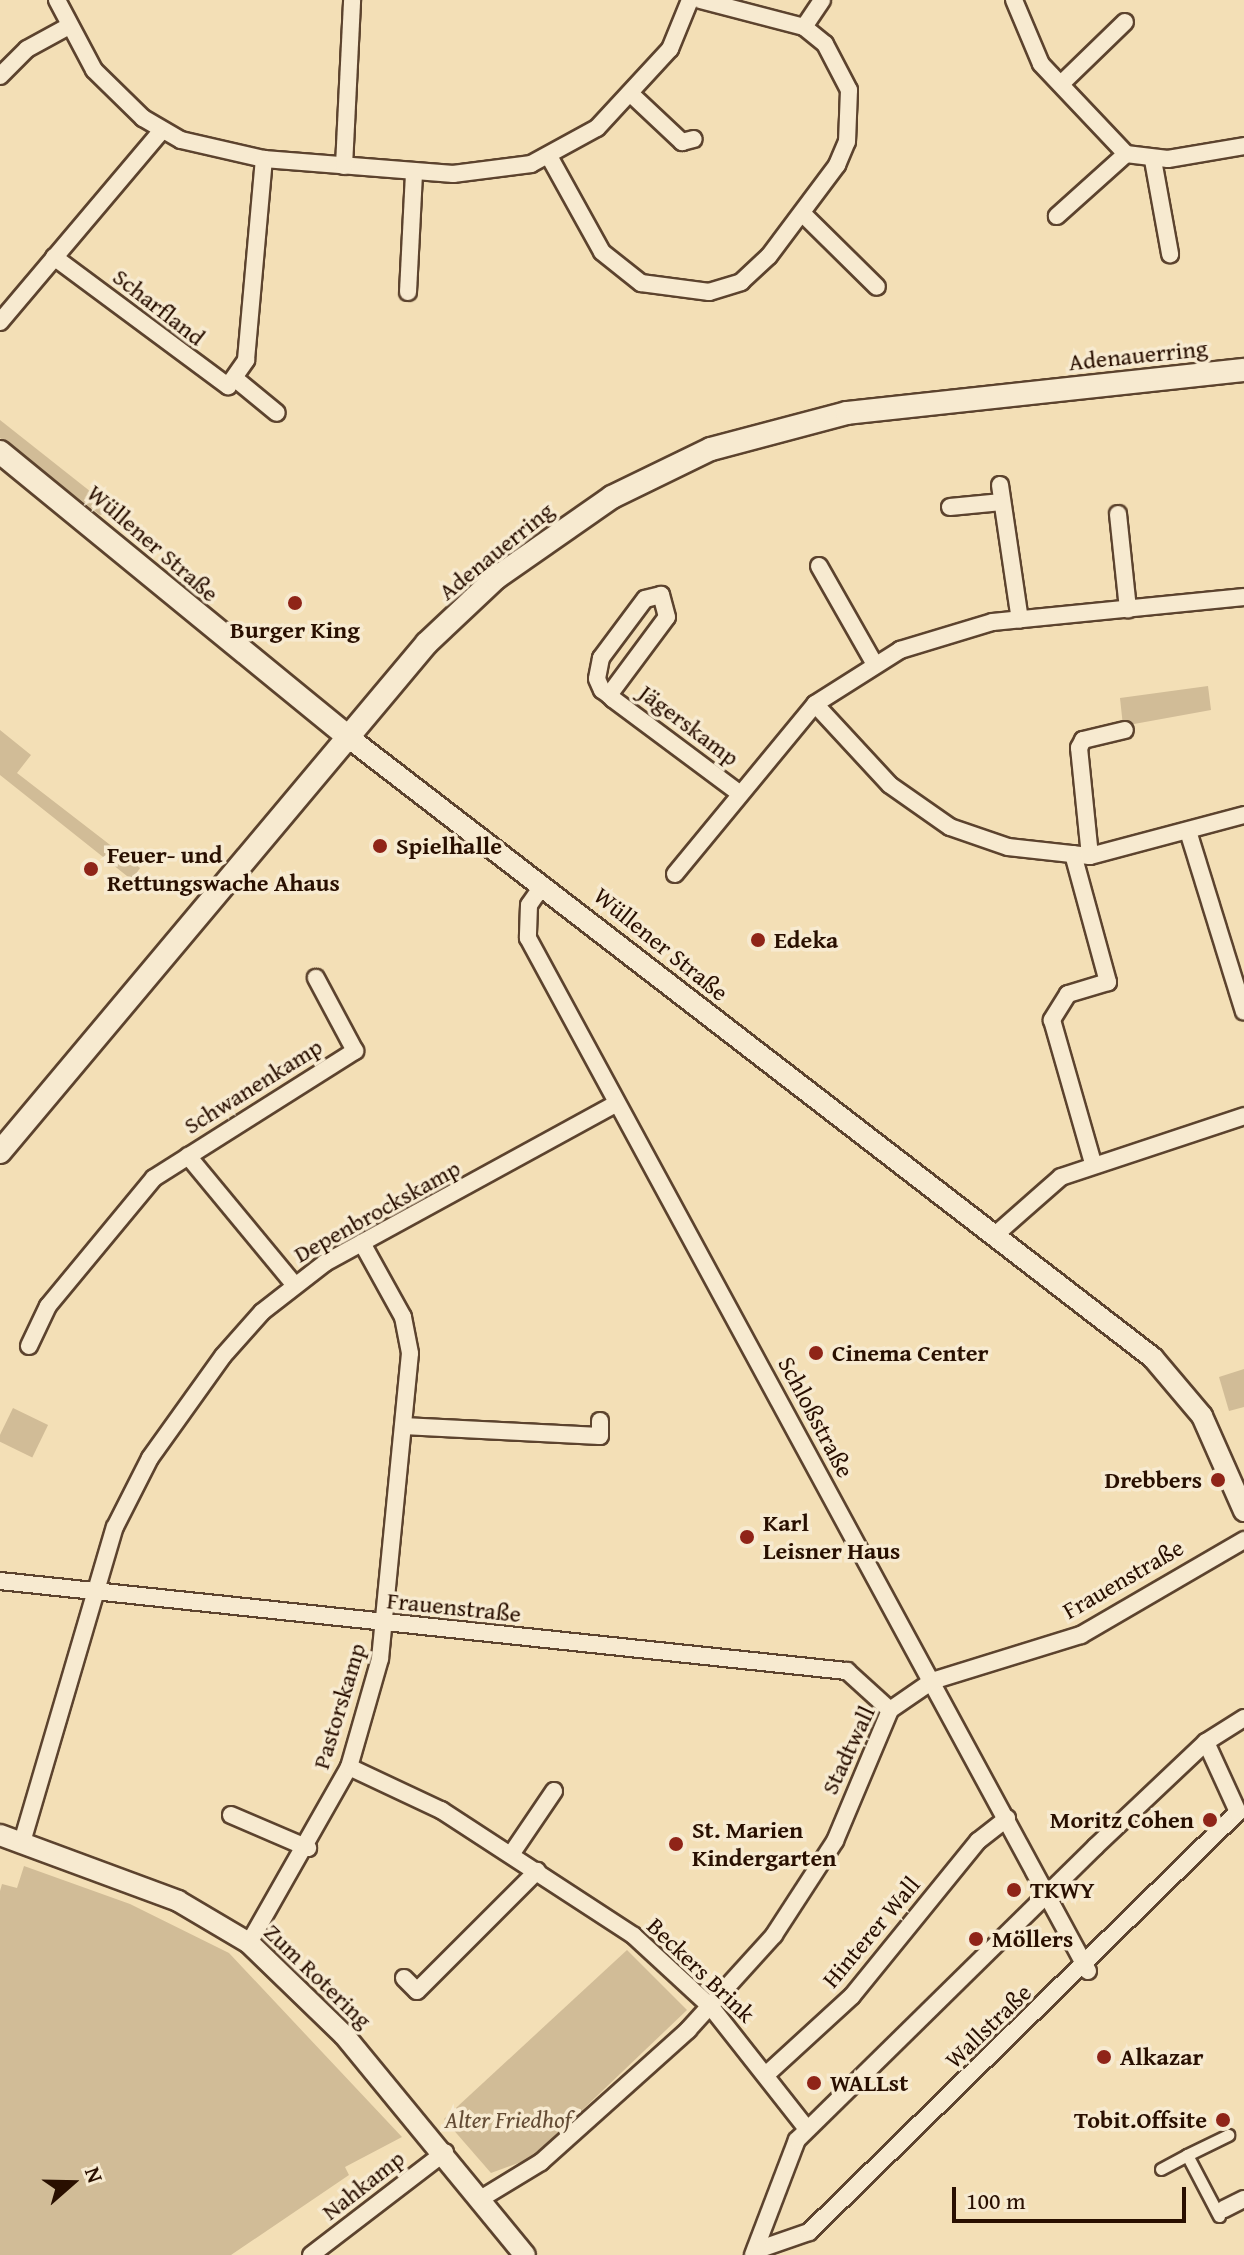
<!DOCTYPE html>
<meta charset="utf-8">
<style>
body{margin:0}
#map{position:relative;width:1244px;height:2255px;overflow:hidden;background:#f3dfb6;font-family:"Gentium Book Plus",serif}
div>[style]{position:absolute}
.green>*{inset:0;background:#d1bc97;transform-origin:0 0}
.roads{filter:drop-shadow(2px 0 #5c432e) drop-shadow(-2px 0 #5c432e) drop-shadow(0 2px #5c432e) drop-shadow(0 -2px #5c432e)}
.pedestrian>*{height:11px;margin:-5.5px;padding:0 5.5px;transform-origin:5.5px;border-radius:5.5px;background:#f7ead0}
.minor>*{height:16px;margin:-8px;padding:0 8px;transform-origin:8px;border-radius:8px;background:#f7ead0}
.tertiary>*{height:20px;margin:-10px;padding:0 10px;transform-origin:10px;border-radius:10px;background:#f7ead0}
.secondary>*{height:22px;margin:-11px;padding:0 11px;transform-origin:11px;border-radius:11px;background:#f7ead0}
.dots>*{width:22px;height:22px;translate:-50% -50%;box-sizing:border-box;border:4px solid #f7ead0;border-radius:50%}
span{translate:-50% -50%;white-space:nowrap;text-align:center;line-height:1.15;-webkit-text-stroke:7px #f7ead0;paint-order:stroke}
.street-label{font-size:24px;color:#290f00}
.poi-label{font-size:24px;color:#290f00;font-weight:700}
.left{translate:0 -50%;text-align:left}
.right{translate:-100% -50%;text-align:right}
.park-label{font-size:24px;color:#644c35;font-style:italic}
.north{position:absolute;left:32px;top:2143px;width:80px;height:80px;-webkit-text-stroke:6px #f7ead0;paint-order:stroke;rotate:70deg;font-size:22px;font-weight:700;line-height:32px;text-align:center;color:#290f00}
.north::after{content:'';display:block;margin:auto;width:28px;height:36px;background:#290f00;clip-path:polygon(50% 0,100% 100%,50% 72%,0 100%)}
.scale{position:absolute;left:952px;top:2187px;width:234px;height:36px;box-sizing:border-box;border:4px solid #290f00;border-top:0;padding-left:10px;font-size:24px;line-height:28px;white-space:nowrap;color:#290f00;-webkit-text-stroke:6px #f7ead0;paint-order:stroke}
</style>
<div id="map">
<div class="green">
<div style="clip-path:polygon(0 420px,110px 507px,110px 511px,100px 515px,0 438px)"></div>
<div style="clip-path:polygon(1208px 686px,1211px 710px,1123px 726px,1120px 698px)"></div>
<div style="clip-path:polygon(0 730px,31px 755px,17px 773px,140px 868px,132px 880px,0 775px)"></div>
<div style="clip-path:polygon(1244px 1369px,1244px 1407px,1229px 1411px,1219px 1377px)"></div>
<div style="left:13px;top:1408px;width:39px;height:36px;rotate:26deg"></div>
<div style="clip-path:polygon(24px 1866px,130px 1904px,229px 1953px,402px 2137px,345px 2167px,349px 2175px,231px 2255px,0 2255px,0 1891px,2px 1884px,17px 1888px)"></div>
<div style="clip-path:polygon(627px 1950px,687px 2010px,532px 2158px,491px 2173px,444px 2119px)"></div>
</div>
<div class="roads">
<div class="pedestrian">
<div style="left:1187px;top:2155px;width:46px;rotate:-26deg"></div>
<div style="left:1161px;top:2169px;width:30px;rotate:-28deg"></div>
<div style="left:1187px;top:2155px;width:69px;rotate:62.3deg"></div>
</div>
<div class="minor">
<div style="left:57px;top:0;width:79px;rotate:62.1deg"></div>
<div style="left:94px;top:70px;width:69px;rotate:44.4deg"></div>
<div style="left:143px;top:118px;width:44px;rotate:30.1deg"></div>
<div style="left:181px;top:140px;width:85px;rotate:12.9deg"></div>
<div style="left:264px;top:159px;width:190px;rotate:4.5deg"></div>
<div style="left:453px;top:174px;width:79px;rotate:-7.3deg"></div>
<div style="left:531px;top:164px;width:75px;rotate:-28.6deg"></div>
<div style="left:597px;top:128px;width:108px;rotate:-47.3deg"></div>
<div style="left:670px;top:49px;width:53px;rotate:-67.8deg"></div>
<div style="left:1014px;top:0;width:69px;rotate:67.1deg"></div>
<div style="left:1041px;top:64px;width:124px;rotate:46.6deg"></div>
<div style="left:1126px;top:154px;width:93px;rotate:138.1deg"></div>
<div style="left:804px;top:27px;width:32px;rotate:-56deg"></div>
<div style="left:0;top:76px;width:38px;rotate:-45deg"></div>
<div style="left:27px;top:49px;width:48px;rotate:-28.7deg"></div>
<div style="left:1061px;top:84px;width:89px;rotate:-44.1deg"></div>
<div style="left:632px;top:95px;width:69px;rotate:43.2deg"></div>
<div style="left:682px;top:142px;width:12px;rotate:-14deg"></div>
<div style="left:1126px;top:154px;width:42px;rotate:6.8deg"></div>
<div style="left:1168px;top:159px;width:77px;rotate:-9.7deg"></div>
<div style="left:550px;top:158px;width:107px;rotate:61deg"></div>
<div style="left:602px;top:252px;width:50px;rotate:38.5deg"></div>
<div style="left:641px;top:283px;width:69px;rotate:7.5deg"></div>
<div style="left:709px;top:292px;width:34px;rotate:-17deg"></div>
<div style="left:741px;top:282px;width:38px;rotate:-43deg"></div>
<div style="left:769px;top:256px;width:114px;rotate:-53.2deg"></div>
<div style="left:837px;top:165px;width:25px;rotate:-67deg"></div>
<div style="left:847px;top:142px;width:52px;rotate:-87.8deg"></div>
<div style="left:849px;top:90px;width:52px;rotate:-117.6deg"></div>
<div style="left:825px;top:44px;width:27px;rotate:-141deg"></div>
<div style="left:804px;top:27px;width:107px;rotate:-165.4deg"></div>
<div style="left:1153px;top:160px;width:96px;rotate:79.7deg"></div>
<div style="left:344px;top:166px;width:166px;rotate:-87.2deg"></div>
<div style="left:802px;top:213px;width:105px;rotate:44.6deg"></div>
<div style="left:54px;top:257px;width:217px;rotate:36.6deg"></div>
<div style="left:228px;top:386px;width:32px;rotate:-55deg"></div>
<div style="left:246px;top:360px;width:202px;rotate:-84.9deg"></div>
<div style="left:408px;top:292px;width:119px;rotate:-87.1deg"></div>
<div style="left:0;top:322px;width:251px;rotate:-49.8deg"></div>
<div style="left:238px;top:381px;width:50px;rotate:39.4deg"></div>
<div style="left:1000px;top:485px;width:136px;rotate:81.6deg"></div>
<div style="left:950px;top:507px;width:52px;rotate:-5.5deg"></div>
<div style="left:1118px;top:514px;width:96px;rotate:84deg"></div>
<div style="left:819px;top:566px;width:112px;rotate:60.4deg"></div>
<div style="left:609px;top:695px;width:97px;rotate:-53.4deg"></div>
<div style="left:667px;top:617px;width:23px;rotate:-105deg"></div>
<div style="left:661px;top:595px;width:16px;rotate:166deg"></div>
<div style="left:645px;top:599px;width:74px;rotate:126.7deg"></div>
<div style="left:601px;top:658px;width:21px;rotate:101deg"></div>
<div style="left:597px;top:679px;width:12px;rotate:66deg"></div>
<div style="left:602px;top:690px;width:9px;rotate:36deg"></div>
<div style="left:609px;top:695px;width:6px;rotate:45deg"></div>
<div style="left:613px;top:699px;width:157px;rotate:36.7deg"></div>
<div style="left:815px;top:704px;width:110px;rotate:47.2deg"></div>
<div style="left:890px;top:785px;width:73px;rotate:35deg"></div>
<div style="left:950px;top:827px;width:61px;rotate:19deg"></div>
<div style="left:1008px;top:847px;width:82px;rotate:6.3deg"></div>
<div style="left:1090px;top:856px;width:159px;rotate:-14.9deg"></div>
<div style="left:1188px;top:831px;width:189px;rotate:72.8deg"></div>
<div style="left:1073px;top:854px;width:133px;rotate:74.7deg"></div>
<div style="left:1108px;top:982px;width:42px;rotate:163.3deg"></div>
<div style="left:1068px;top:994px;width:31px;rotate:122deg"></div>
<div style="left:1052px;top:1020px;width:149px;rotate:74deg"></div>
<div style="left:1090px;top:856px;width:109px;rotate:-95.8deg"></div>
<div style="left:1079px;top:748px;width:9px;rotate:-63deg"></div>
<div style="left:1083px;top:740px;width:43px;rotate:-13.4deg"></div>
<div style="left:675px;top:874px;width:220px;rotate:-50.5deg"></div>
<div style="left:815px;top:704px;width:101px;rotate:-32.4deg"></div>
<div style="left:900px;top:650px;width:97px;rotate:-16.8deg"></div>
<div style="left:993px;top:622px;width:252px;rotate:-5.7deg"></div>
<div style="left:543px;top:885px;width:24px;rotate:125deg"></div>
<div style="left:529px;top:905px;width:33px;rotate:92deg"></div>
<div style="left:528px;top:938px;width:1175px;rotate:61.54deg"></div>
<div style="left:188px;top:1156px;width:166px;rotate:50.4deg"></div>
<div style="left:994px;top:1236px;width:89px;rotate:-41.4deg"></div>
<div style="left:1061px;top:1177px;width:193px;rotate:-18.4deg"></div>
<div style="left:29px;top:1346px;width:44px;rotate:-64.6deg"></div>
<div style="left:48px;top:1306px;width:166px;rotate:-50.4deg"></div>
<div style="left:154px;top:1178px;width:238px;rotate:-32.3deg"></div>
<div style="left:355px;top:1051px;width:83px;rotate:-118.1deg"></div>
<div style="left:403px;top:1426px;width:197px;rotate:2.9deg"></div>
<div style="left:600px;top:1436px;width:15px;rotate:-90deg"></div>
<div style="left:0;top:1581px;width:852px;rotate:6.07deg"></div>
<div style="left:847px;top:1671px;width:58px;rotate:42.2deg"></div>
<div style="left:349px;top:1767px;width:102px;rotate:25.1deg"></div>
<div style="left:441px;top:1810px;width:230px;rotate:33.1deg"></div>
<div style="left:634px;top:1936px;width:105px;rotate:42.7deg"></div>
<div style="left:711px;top:2007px;width:155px;rotate:51.8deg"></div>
<div style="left:231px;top:1815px;width:84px;rotate:23.2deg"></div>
<div style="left:22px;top:1842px;width:328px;rotate:-73.6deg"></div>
<div style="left:115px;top:1527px;width:77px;rotate:-63.1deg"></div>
<div style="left:150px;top:1458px;width:125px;rotate:-54.4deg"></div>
<div style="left:223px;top:1356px;width:59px;rotate:-48.4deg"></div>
<div style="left:262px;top:1312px;width:80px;rotate:-37.9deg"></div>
<div style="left:325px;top:1263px;width:332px;rotate:-28.7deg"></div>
<div style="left:512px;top:1853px;width:75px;rotate:-55.9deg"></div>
<div style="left:249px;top:1943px;width:202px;rotate:-60.4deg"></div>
<div style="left:349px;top:1767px;width:112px;rotate:-74deg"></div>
<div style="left:380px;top:1659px;width:307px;rotate:-84.4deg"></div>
<div style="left:410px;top:1353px;width:37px;rotate:-101deg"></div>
<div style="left:403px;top:1317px;width:85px;rotate:-119deg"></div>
<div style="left:404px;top:1978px;width:18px;rotate:45deg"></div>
<div style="left:417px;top:1991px;width:170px;rotate:-45deg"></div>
<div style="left:768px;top:2073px;width:114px;rotate:-42.5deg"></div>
<div style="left:852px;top:1996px;width:200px;rotate:-50.9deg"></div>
<div style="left:978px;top:1841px;width:37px;rotate:-38deg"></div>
<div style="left:482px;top:2198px;width:69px;rotate:-31.4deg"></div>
<div style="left:541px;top:2162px;width:198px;rotate:-41.9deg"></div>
<div style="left:688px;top:2030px;width:128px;rotate:-47.8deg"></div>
<div style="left:774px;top:1935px;width:112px;rotate:-57deg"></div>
<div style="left:835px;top:1841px;width:142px;rotate:-67.2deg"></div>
<div style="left:890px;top:1710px;width:51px;rotate:-34.6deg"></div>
<div style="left:932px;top:1681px;width:156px;rotate:-17.2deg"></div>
<div style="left:1081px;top:1635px;width:189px;rotate:-30.2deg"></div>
<div style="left:1224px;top:2209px;width:22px;rotate:-27deg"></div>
<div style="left:757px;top:2250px;width:55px;rotate:-19.1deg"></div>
<div style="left:809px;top:2232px;width:600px;rotate:-44.39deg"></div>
<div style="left:1238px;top:1812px;width:77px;rotate:-114.6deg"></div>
<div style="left:311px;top:2255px;width:169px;rotate:-37.5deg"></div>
<div style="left:753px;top:2255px;width:123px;rotate:-69.1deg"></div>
<div style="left:797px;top:2140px;width:418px;rotate:-44.5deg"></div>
<div style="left:1095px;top:1847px;width:153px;rotate:-43.4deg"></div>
<div style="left:1206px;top:1742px;width:45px;rotate:-32.3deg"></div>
</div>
<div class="tertiary">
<div style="left:344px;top:734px;width:1022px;rotate:37.64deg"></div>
<div style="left:1153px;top:1358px;width:76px;rotate:49.8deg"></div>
<div style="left:1202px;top:1416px;width:104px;rotate:66.1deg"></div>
<div style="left:0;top:1835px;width:190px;rotate:20.3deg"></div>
<div style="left:178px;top:1901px;width:82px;rotate:30.6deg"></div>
<div style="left:249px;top:1943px;width:132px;rotate:44.1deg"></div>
<div style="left:344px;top:2035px;width:285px;rotate:50.6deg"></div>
</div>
<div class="secondary">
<div style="left:0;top:452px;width:445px;rotate:39.3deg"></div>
<div style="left:0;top:1152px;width:664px;rotate:-50.01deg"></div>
<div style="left:427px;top:643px;width:95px;rotate:-43.3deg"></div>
<div style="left:496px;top:578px;width:141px;rotate:-34.9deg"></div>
<div style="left:612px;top:497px;width:110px;rotate:-25.9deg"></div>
<div style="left:711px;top:449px;width:141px;rotate:-14.8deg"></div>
<div style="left:847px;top:413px;width:399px;rotate:-6.2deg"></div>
</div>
</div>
<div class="dots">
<div style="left:295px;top:603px;background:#8f2418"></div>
<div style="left:380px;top:846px;background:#8f2418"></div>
<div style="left:91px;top:869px;background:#8f2418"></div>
<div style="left:758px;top:940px;background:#8f2418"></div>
<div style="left:816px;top:1353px;background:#8f2418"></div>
<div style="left:1218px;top:1480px;background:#8f2418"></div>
<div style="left:747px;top:1537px;background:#8f2418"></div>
<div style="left:1210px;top:1820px;background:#8f2418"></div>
<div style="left:676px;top:1844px;background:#8f2418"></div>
<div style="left:1014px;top:1890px;background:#8f2418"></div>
<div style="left:976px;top:1939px;background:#8f2418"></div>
<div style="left:1104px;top:2057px;background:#8f2418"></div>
<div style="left:814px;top:2083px;background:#8f2418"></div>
<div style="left:1223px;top:2120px;background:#8f2418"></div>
</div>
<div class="street-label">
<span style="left:159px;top:307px;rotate:38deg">Scharfland</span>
<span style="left:1138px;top:355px;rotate:-6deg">Adenauerring</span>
<span style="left:153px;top:543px;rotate:41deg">Wüllener Straße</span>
<span style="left:496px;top:551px;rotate:-39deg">Adenauerring</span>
<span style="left:689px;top:725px;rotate:37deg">Jägerskamp</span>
<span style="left:661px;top:944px;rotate:39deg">Wüllener Straße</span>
<span style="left:253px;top:1086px;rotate:-32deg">Schwanenkamp</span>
<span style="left:377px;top:1211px;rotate:-29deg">Depenbrockskamp</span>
<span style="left:816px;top:1417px;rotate:62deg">Schloßstraße</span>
<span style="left:1123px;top:1579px;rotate:-30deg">Frauenstraße</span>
<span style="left:454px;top:1607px;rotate:6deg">Frauenstraße</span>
<span style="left:339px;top:1706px;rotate:-73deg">Pastorskamp</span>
<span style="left:848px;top:1750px;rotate:-65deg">Stadtwall</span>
<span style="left:871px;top:1932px;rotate:-50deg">Hinterer Wall</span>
<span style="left:701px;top:1970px;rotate:44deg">Beckers Brink</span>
<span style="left:318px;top:1976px;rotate:44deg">Zum Rotering</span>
<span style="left:988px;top:2026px;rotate:-44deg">Wallstraße</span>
<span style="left:363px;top:2185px;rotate:-38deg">Nahkamp</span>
</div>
<div class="poi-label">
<span style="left:295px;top:630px">Burger King</span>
<span class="left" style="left:396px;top:846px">Spielhalle</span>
<span class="left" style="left:107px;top:869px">Feuer- und<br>Rettungswache Ahaus</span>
<span class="left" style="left:774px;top:940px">Edeka</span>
<span class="left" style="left:832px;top:1353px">Cinema Center</span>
<span class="right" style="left:1202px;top:1480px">Drebbers</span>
<span class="left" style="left:763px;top:1537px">Karl<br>Leisner Haus</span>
<span class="right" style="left:1194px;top:1820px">Moritz Cohen</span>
<span class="left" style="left:692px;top:1844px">St. Marien<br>Kindergarten</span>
<span class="left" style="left:1030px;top:1890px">TKWY</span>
<span class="left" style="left:992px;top:1939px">Möllers</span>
<span class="left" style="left:1120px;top:2057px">Alkazar</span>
<span class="left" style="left:830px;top:2083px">WALLst</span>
<span class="right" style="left:1207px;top:2120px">Tobit.Offsite</span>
</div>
<div class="park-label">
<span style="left:508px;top:2120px">Alter Friedhof</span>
</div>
<div class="north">N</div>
<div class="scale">100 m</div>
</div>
